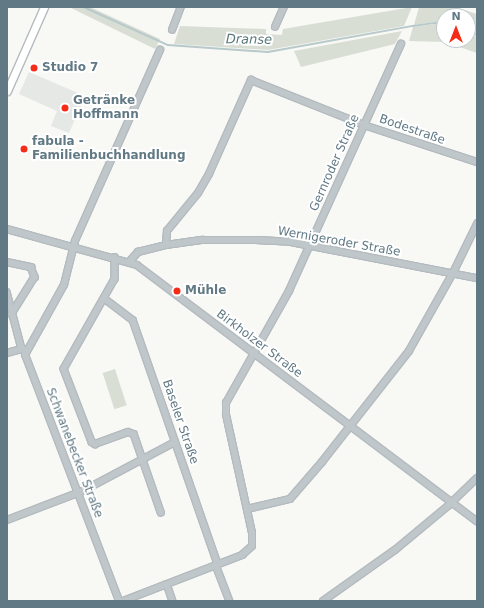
<!DOCTYPE html>
<meta charset="utf-8">
<style>
body{margin:0}
#map{position:relative;width:484px;height:608px;overflow:hidden;background:#f8f8f5;font-family:"DejaVu Sans",sans-serif}
div>[style]{position:absolute}
.built>*{inset:0;background:#e6e8e6}
.green>*{inset:0;background:#d9ded4;transform-origin:0 0}
.stream>*{height:1.5px;margin:-0.75px;padding:0 0.75px;transform-origin:0.75px;border-radius:0.75px;background:#b7c9cb}
.roads{filter:drop-shadow(1px 0 #b4bbbf) drop-shadow(-1px 0 #b4bbbf) drop-shadow(0 1px #b4bbbf) drop-shadow(0 -1px #b4bbbf)}
.minor>*{height:5.5px;margin:-2.75px;padding:0 2.75px;transform-origin:2.75px;border-radius:2.75px;background:#c0c7ca}
.major>*{height:7px;margin:-3.5px;padding:0 3.5px;transform-origin:3.5px;border-radius:3.5px;background:#fff}
.dots>*{width:11px;height:11px;translate:-50% -50%;box-sizing:border-box;border:2px solid #fff;border-radius:50%}
span{translate:-50% -50%;white-space:nowrap;text-align:center;line-height:1.15;-webkit-text-stroke:4px #fff;paint-order:stroke}
.poi-label{font-size:12px;color:#607984;font-weight:700}
.left{translate:0 -50%;text-align:left}
.street-label{font-size:12px;color:#607984}
.water-label{font-size:13px;color:#5b797e;font-style:italic}
.frame{position:absolute;inset:0;border:8px solid #607984;pointer-events:none}
.north{position:absolute;left:436px;top:8px;width:40px;height:40px;box-sizing:border-box;background:#fff;border:1px solid #bfc9ce;border-radius:50%;rotate:0deg;font-size:11px;font-weight:700;line-height:16px;text-align:center;color:#607984}
.north::after{content:'';display:block;margin:auto;width:14px;height:18px;background:#f62c18;clip-path:polygon(50% 0,100% 100%,50% 72%,0 100%)}
</style>
<div id="map">
<div class="built">
<div style="clip-path:polygon(29px 72px,85px 96px,69px 133px,51px 126px,57px 111px,19px 94px)"></div>
</div>
<div class="green">
<div style="clip-path:polygon(69px 7px,90px 7px,160px 39px,155px 49px)"></div>
<div style="clip-path:polygon(412px 7px,404px 26px,268px 50px,174px 44px,180px 26px,266px 29px,266px 34px,282px 35px,283px 29px)"></div>
<div style="clip-path:polygon(419px 7px,455px 7px,477px 14px,477px 34px,468px 31px,468px 16px,444px 16px,444px 24px,435px 22px,414px 25px)"></div>
<div style="clip-path:polygon(435px 24px,444px 26px,444px 40px,468px 40px,468px 33px,477px 37px,477px 53px,445px 42px,409px 41px,413px 27px)"></div>
<div style="clip-path:polygon(402px 31px,395px 44px,301px 67px,294px 51px)"></div>
<div style="left:115px;top:369px;width:38px;height:13px;rotate:72deg"></div>
</div>
<div class="stream">
<div style="left:84px;top:7px;width:92px;rotate:24.3deg"></div>
<div style="left:168px;top:45px;width:100px;rotate:4deg"></div>
<div style="left:268px;top:52px;width:147px;rotate:-10.2deg"></div>
<div style="left:413px;top:26px;width:22px;rotate:-8deg"></div>
<div style="left:435px;top:23px;width:9px;rotate:13deg"></div>
<div style="left:468px;top:32px;width:9px;rotate:18deg"></div>
</div>
<div class="roads">
<div class="minor">
<div style="left:275px;top:27px;width:22px;rotate:-66deg"></div>
<div style="left:172px;top:30px;width:25px;rotate:-69deg"></div>
<div style="left:7px;top:229px;width:135px;rotate:15.5deg"></div>
<div style="left:137px;top:265px;width:426px;rotate:37deg"></div>
<div style="left:166px;top:245px;width:14px;rotate:-86deg"></div>
<div style="left:167px;top:231px;width:49px;rotate:-50.8deg"></div>
<div style="left:198px;top:193px;width:22px;rotate:-60deg"></div>
<div style="left:209px;top:174px;width:103px;rotate:-65.9deg"></div>
<div style="left:251px;top:80px;width:122px;rotate:21.7deg"></div>
<div style="left:364px;top:125px;width:119px;rotate:18.1deg"></div>
<div style="left:115px;top:257px;width:22px;rotate:90deg"></div>
<div style="left:115px;top:279px;width:103px;rotate:119.5deg"></div>
<div style="left:64px;top:369px;width:78px;rotate:69deg"></div>
<div style="left:92px;top:442px;width:4px;rotate:34deg"></div>
<div style="left:95px;top:444px;width:35px;rotate:-20deg"></div>
<div style="left:128px;top:432px;width:6px;rotate:18deg"></div>
<div style="left:134px;top:434px;width:83px;rotate:70.9deg"></div>
<div style="left:130px;top:261px;width:12px;rotate:-48deg"></div>
<div style="left:138px;top:252px;width:29px;rotate:-14deg"></div>
<div style="left:166px;top:245px;width:37px;rotate:-8deg"></div>
<div style="left:203px;top:240px;width:53px"></div>
<div style="left:256px;top:240px;width:35px;rotate:3deg"></div>
<div style="left:291px;top:242px;width:189px;rotate:11deg"></div>
<div style="left:7px;top:262px;width:25px;rotate:12deg"></div>
<div style="left:31px;top:267px;width:11px;rotate:68deg"></div>
<div style="left:35px;top:277px;width:44px;rotate:121.9deg"></div>
<div style="left:7px;top:292px;width:59px;rotate:75.3deg"></div>
<div style="left:22px;top:349px;width:4px;rotate:27deg"></div>
<div style="left:105px;top:299px;width:35px;rotate:37deg"></div>
<div style="left:133px;top:320px;width:258px;rotate:70.8deg"></div>
<div style="left:7px;top:353px;width:16px;rotate:-15deg"></div>
<div style="left:247px;top:509px;width:44px;rotate:-13.1deg"></div>
<div style="left:290px;top:499px;width:49px;rotate:-49.1deg"></div>
<div style="left:322px;top:462px;width:141px;rotate:-51.9deg"></div>
<div style="left:409px;top:351px;width:90px;rotate:-60.6deg"></div>
<div style="left:453px;top:273px;width:55px;rotate:-63.9deg"></div>
<div style="left:7px;top:520px;width:81px;rotate:-20.9deg"></div>
<div style="left:83px;top:491px;width:104px;rotate:-28deg"></div>
<div style="left:216px;top:565px;width:39px;rotate:69deg"></div>
<div style="left:167px;top:584px;width:18px;rotate:71deg"></div>
<div style="left:119px;top:601px;width:263px;rotate:-110.9deg"></div>
<div style="left:25px;top:355px;width:80px;rotate:-60.9deg"></div>
<div style="left:64px;top:285px;width:45px;rotate:-76deg"></div>
<div style="left:75px;top:241px;width:209px;rotate:-66deg"></div>
<div style="left:123px;top:601px;width:128px;rotate:-21.1deg"></div>
<div style="left:242px;top:555px;width:13px;rotate:-42deg"></div>
<div style="left:252px;top:546px;width:13px;rotate:-90deg"></div>
<div style="left:252px;top:533px;width:121px;rotate:-102.4deg"></div>
<div style="left:226px;top:415px;width:12px;rotate:-90deg"></div>
<div style="left:226px;top:403px;width:129px;rotate:-60.6deg"></div>
<div style="left:289px;top:291px;width:271px;rotate:-65.6deg"></div>
<div style="left:323px;top:601px;width:88px;rotate:-35.3deg"></div>
<div style="left:395px;top:550px;width:69px;rotate:-39.7deg"></div>
<div style="left:448px;top:506px;width:40px;rotate:-44deg"></div>
</div>
<div class="major">
<div style="left:7px;top:91px;width:92px;rotate:-66.2deg"></div>
</div>
</div>
<div class="dots">
<div style="left:34px;top:68px;background:#f62c18"></div>
<div style="left:65px;top:108px;background:#f62c18"></div>
<div style="left:24px;top:149px;background:#f62c18"></div>
<div style="left:177px;top:291px;background:#f62c18"></div>
</div>
<div class="poi-label">
<span class="left" style="left:42px;top:68px">Studio 7</span>
<span class="left" style="left:73px;top:108px">Getränke<br>Hoffmann</span>
<span class="left" style="left:32px;top:149px">fabula -<br>Familienbuchhandlung</span>
<span class="left" style="left:185px;top:291px">Mühle</span>
</div>
<div class="street-label">
<span style="left:412px;top:130px;rotate:19deg">Bodestraße</span>
<span style="left:335px;top:163px;rotate:-66deg">Gernroder Straße</span>
<span style="left:339px;top:242px;rotate:10deg">Wernigeroder Straße</span>
<span style="left:259px;top:344px;rotate:37deg">Birkholzer Straße</span>
<span style="left:180px;top:422px;rotate:71deg">Baseler Straße</span>
<span style="left:74px;top:453px;rotate:69deg">Schwanebecker Straße</span>
</div>
<div class="water-label">
<span style="left:249px;top:40px;rotate:1deg">Dranse</span>
</div>
<div class="frame"></div>
<div class="north">N</div>
</div>
